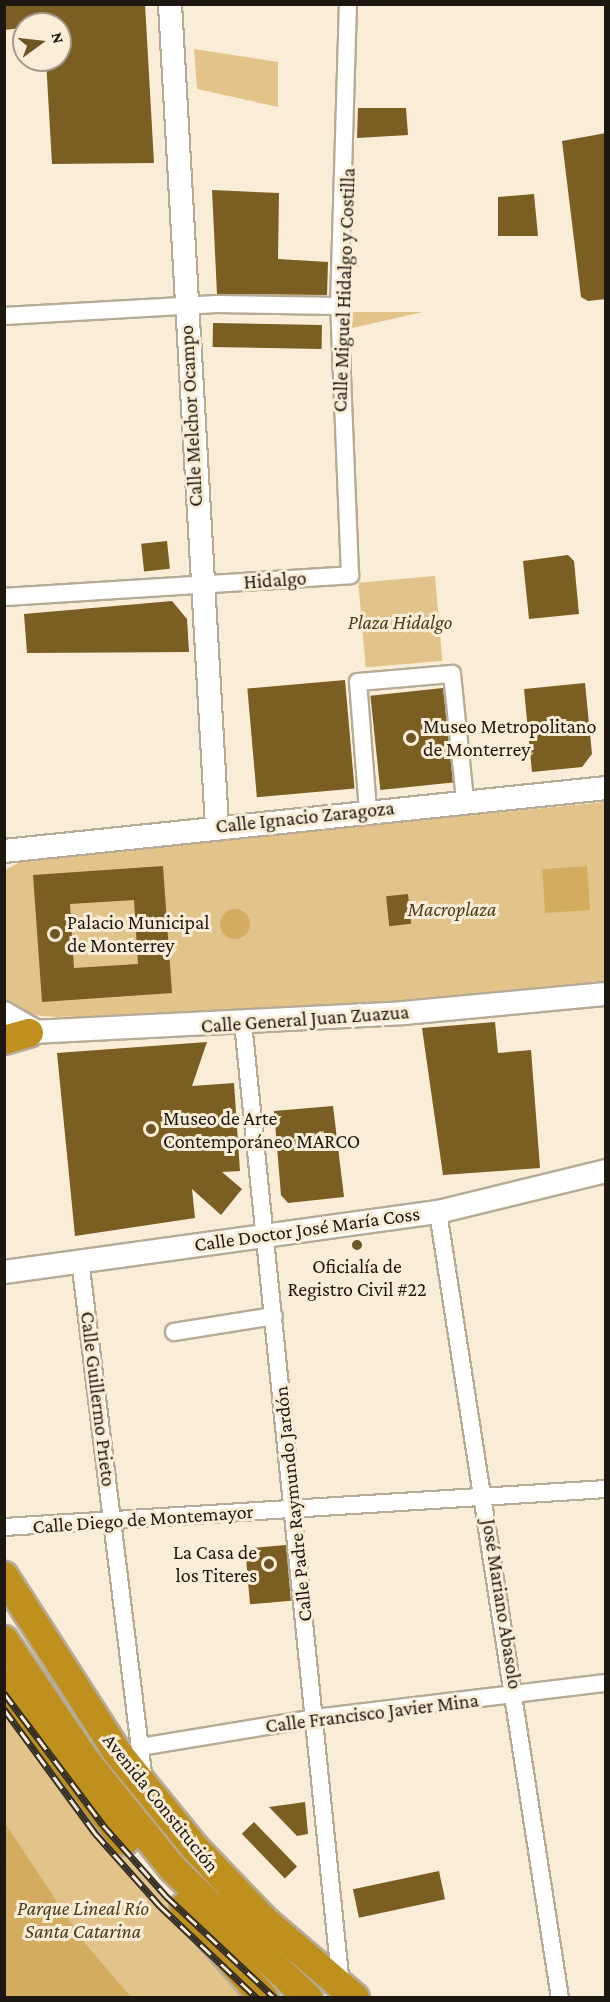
<!DOCTYPE html>
<meta charset="utf-8">
<style>
body{margin:0}
#map{position:relative;width:610px;height:2002px;overflow:hidden;background:#f9edd8;font-family:"Crimson Pro",serif}
div>[style]{position:absolute}
.green>*{inset:0;background:#e2c48b;transform-origin:0 0}
.water>*{inset:0;background:#d3ac5f;transform-origin:0 0}
.round{border-radius:50%}
.building>*{inset:0;background:#7a5e22;transform-origin:0 0}
.roads{filter:drop-shadow(2px 0 #b6ab97) drop-shadow(-2px 0 #b6ab97) drop-shadow(0 2px #b6ab97) drop-shadow(0 -2px #b6ab97)}
.street>*{height:16px;margin:-8px;padding:0 8px;transform-origin:8px;border-radius:8px;background:#fff}
.secondary>*{height:22px;margin:-11px;padding:0 11px;transform-origin:11px;border-radius:11px;background:#fff}
.highway>*{height:28px;margin:-14px;padding:0 14px;transform-origin:14px;border-radius:14px;background:#c0901f}
.rail>*{height:7px;margin-top:-3.5px;transform-origin:0;background:repeating-linear-gradient(90deg,#f9edd8 0 14px,#332e26 0 28px);box-sizing:border-box;border-block:2px solid #332e26}
.dots>*{width:16px;height:16px;translate:-50% -50%;box-sizing:border-box;border:3px solid #f9edd8;border-radius:50%}
span{translate:-50% -50%;white-space:nowrap;text-align:center;line-height:1.15;-webkit-text-stroke:6px #f9edd8;paint-order:stroke}
.street-label{font-size:20px;color:#1c1811}
.park-label{font-size:20px;color:#4e3d1c;font-style:italic}
.poi-label{font-size:20px;color:#1c1811}
.left{translate:0 -50%;text-align:left}
.right{translate:-100% -50%;text-align:right}
.frame{position:absolute;inset:0;border:6px solid #1c1811;pointer-events:none}
.north{position:absolute;left:12px;top:12px;width:60px;height:60px;box-sizing:border-box;background:#f9edd8;border:2px solid #a19888;border-radius:50%;rotate:75deg;font-size:16px;font-weight:700;line-height:24px;text-align:center;color:#1c1811}
.north::after{content:'';display:block;margin:auto;width:21px;height:27px;background:#6c5425;clip-path:polygon(50% 0,100% 100%,50% 72%,0 100%)}
</style>
<div id="map">
<div class="green">
<div style="clip-path:polygon(194px 49px,278px 62px,278px 107px,197px 89px)"></div>
<div style="clip-path:polygon(353px 312px,423px 312px,352px 328px)"></div>
<div style="left:435px;top:576px;width:85px;height:77px;rotate:85deg"></div>
<div style="clip-path:polygon(605px 802px,605px 981px,472px 999px,153px 1015px,56px 1017px,31px 1015px,5px 1003px,5px 870px,26px 859px)"></div>
<div style="clip-path:polygon(4px 1677px,138px 1863px,270px 1997px,5px 1997px)"></div>
</div>
<div class="water">
<div style="left:587px;top:866px;width:44px;height:45px;rotate:86deg"></div>
<div class="round" style="left:220px;top:909px;width:30px;height:30px"></div>
<div style="clip-path:polygon(5px 1823px,83px 1941px,131px 1997px,5px 1997px)"></div>
</div>
<div class="building">
<div style="clip-path:polygon(4px 4px,145px 4px,154px 163px,52px 164px,46px 60px,60px 60px,60px 24px,4px 30px)"></div>
<div style="clip-path:polygon(358px 108px,406px 108px,408px 135px,357px 138px)"></div>
<div style="clip-path:polygon(606px 133px,606px 299px,588px 301px,581px 297px,562px 141px)"></div>
<div style="clip-path:polygon(212px 190px,279px 193px,278px 259px,328px 262px,327px 295px,217px 294px)"></div>
<div style="clip-path:polygon(534px 194px,538px 236px,498px 236px,498px 197px)"></div>
<div style="left:213px;top:323px;width:109px;height:24px;rotate:1deg"></div>
<div style="left:167px;top:541px;width:28px;height:26px;rotate:84deg"></div>
<div style="clip-path:polygon(568px 555px,574px 561px,579px 614px,529px 619px,523px 561px)"></div>
<div style="clip-path:polygon(172px 601px,187px 619px,189px 652px,27px 653px,24px 614px)"></div>
<div style="left:345px;top:680px;width:109px;height:98px;rotate:85deg"></div>
<div style="clip-path:polygon(585px 683px,592px 754px,582px 767px,532px 772px,524px 689px)"></div>
<div style="left:443px;top:688px;width:95px;height:73px;rotate:84deg"></div>
<div style="clip-path:polygon(evenodd,163px 866px,172px 993px,42px 1002px,33px 875px,163px 866px,134px 900px,138px 964px,74px 968px,70px 904px,134px 900px)"></div>
<div style="left:408px;top:894px;width:30px;height:22px;rotate:84deg"></div>
<div style="clip-path:polygon(495px 1022px,498px 1053px,531px 1050px,540px 1168px,443px 1175px,422px 1028px)"></div>
<div style="clip-path:polygon(207px 1042px,192px 1086px,234px 1083px,240px 1171px,222px 1172px,242px 1189px,221px 1215px,192px 1189px,195px 1218px,75px 1236px,57px 1053px)"></div>
<div style="clip-path:polygon(333px 1106px,344px 1197px,288px 1203px,281px 1195px,274px 1111px)"></div>
<div style="left:286px;top:1545px;width:56px;height:41px;rotate:85deg"></div>
<div style="clip-path:polygon(305px 1802px,308px 1834px,297px 1836px,269px 1807px)"></div>
<div style="left:254px;top:1822px;width:62px;height:17px;rotate:46deg"></div>
<div style="left:439px;top:1871px;width:29px;height:88px;rotate:78deg"></div>
</div>
<div class="roads">
<div class="street">
<div style="left:4px;top:316px;width:213px;rotate:-3.2deg"></div>
<div style="left:217px;top:304px;width:122px;rotate:0.9deg"></div>
<div style="left:4px;top:597px;width:347px;rotate:-3.6deg"></div>
<div style="left:350px;top:575px;width:269px;rotate:-92.3deg"></div>
<div style="left:339px;top:306px;width:302px;rotate:-88.3deg"></div>
<div style="left:368px;top:811px;width:129px;rotate:-94.4deg"></div>
<div style="left:358px;top:682px;width:94px;rotate:-4.9deg"></div>
<div style="left:452px;top:674px;width:127px;rotate:84.1deg"></div>
<div style="left:243px;top:1023px;width:968px;rotate:84.19deg"></div>
<div style="left:438px;top:1212px;width:795px;rotate:81.18deg"></div>
<div style="left:80px;top:1260px;width:525px;rotate:83deg"></div>
<div style="left:174px;top:1332px;width:101px;rotate:-9.1deg"></div>
<div style="left:4px;top:1527px;width:603px;rotate:-3.61deg"></div>
<div style="left:140px;top:1747px;width:177px;rotate:-9.4deg"></div>
<div style="left:315px;top:1718px;width:293px;rotate:-6.9deg"></div>
</div>
<div class="secondary">
<div style="left:170px;top:4px;width:824px;rotate:86.73deg"></div>
<div style="left:4px;top:851px;width:605px;rotate:-5.97deg"></div>
<div style="left:4px;top:1013px;width:38px;rotate:30deg"></div>
<div style="left:12px;top:1033px;width:393px;rotate:-2.9deg"></div>
<div style="left:404px;top:1013px;width:203px;rotate:-5.4deg"></div>
<div style="left:4px;top:1272px;width:438px;rotate:-7.9deg"></div>
<div style="left:438px;top:1212px;width:173px;rotate:-13.7deg"></div>
</div>
<div class="highway">
<div style="left:4px;top:1040px;width:26px;rotate:-16deg"></div>
<div style="left:4px;top:1576px;width:209px;rotate:57.3deg"></div>
<div style="left:117px;top:1752px;width:124px;rotate:50.9deg"></div>
<div style="left:195px;top:1848px;width:101px;rotate:46.2deg"></div>
<div style="left:265px;top:1921px;width:118px;rotate:40.5deg"></div>
<div style="left:4px;top:1640px;width:146px;rotate:55.9deg"></div>
<div style="left:86px;top:1761px;width:139px;rotate:51.1deg"></div>
<div style="left:173px;top:1869px;width:187px;rotate:43.7deg"></div>
<div style="left:4px;top:1684px;width:198px;rotate:52.4deg"></div>
<div style="left:184px;top:1907px;width:121px;rotate:48.7deg"></div>
</div>
</div>
<div class="rail">
<div style="left:4px;top:1693px;width:165px;rotate:53.1deg"></div>
<div style="left:103px;top:1825px;width:95px;rotate:48.4deg"></div>
<div style="left:166px;top:1896px;width:149px;rotate:43.1deg"></div>
<div style="left:4px;top:1709px;width:154px;rotate:53.7deg"></div>
<div style="left:95px;top:1833px;width:98px;rotate:48.3deg"></div>
<div style="left:160px;top:1906px;width:134px;rotate:43.5deg"></div>
</div>
<div class="dots">
<div style="left:411px;top:738px;background:#6c5425"></div>
<div style="left:55px;top:934px;background:#6c5425"></div>
<div style="left:151px;top:1129px;background:#6c5425"></div>
<div style="left:357px;top:1245px;background:#6c5425"></div>
<div style="left:269px;top:1564px;background:#6c5425"></div>
</div>
<div class="street-label">
<span style="left:344px;top:290px;rotate:-88deg">Calle Miguel Hidalgo y Costilla</span>
<span style="left:191px;top:416px;rotate:-93deg">Calle Melchor Ocampo</span>
<span style="left:275px;top:580px;rotate:-4deg">Hidalgo</span>
<span style="left:305px;top:817px;rotate:-6deg">Calle Ignacio Zaragoza</span>
<span style="left:305px;top:1019px;rotate:-4deg">Calle General Juan Zuazua</span>
<span style="left:307px;top:1229px;rotate:-8deg">Calle Doctor José María Coss</span>
<span style="left:98px;top:1399px;rotate:83deg">Calle Guillermo Prieto</span>
<span style="left:293px;top:1504px;rotate:-96deg">Calle Padre Raymundo Jardón</span>
<span style="left:143px;top:1519px;rotate:-4deg">Calle Diego de Montemayor</span>
<span style="left:502px;top:1604px;rotate:81deg">José Mariano Abasolo</span>
<span style="left:372px;top:1713px;rotate:-7deg">Calle Francisco Javier Mina</span>
<span style="left:161px;top:1803px;rotate:51deg">Avenida Constitución</span>
</div>
<div class="park-label">
<span style="left:400px;top:622px">Plaza Hidalgo</span>
<span style="left:452px;top:909px">Macroplaza</span>
<span style="left:83px;top:1920px">Parque Lineal Río<br>Santa Catarina</span>
</div>
<div class="poi-label">
<span class="left" style="left:423px;top:738px">Museo Metropolitano<br>de Monterrey</span>
<span class="left" style="left:67px;top:934px">Palacio Municipal<br>de Monterrey</span>
<span class="left" style="left:163px;top:1130px">Museo de Arte<br>Contemporáneo MARCO</span>
<span style="left:357px;top:1278px">Oficialía de<br>Registro Civil #22</span>
<span class="right" style="left:257px;top:1564px">La Casa de<br>los Titeres</span>
</div>
<div class="frame"></div>
<div class="north">N</div>
</div>
